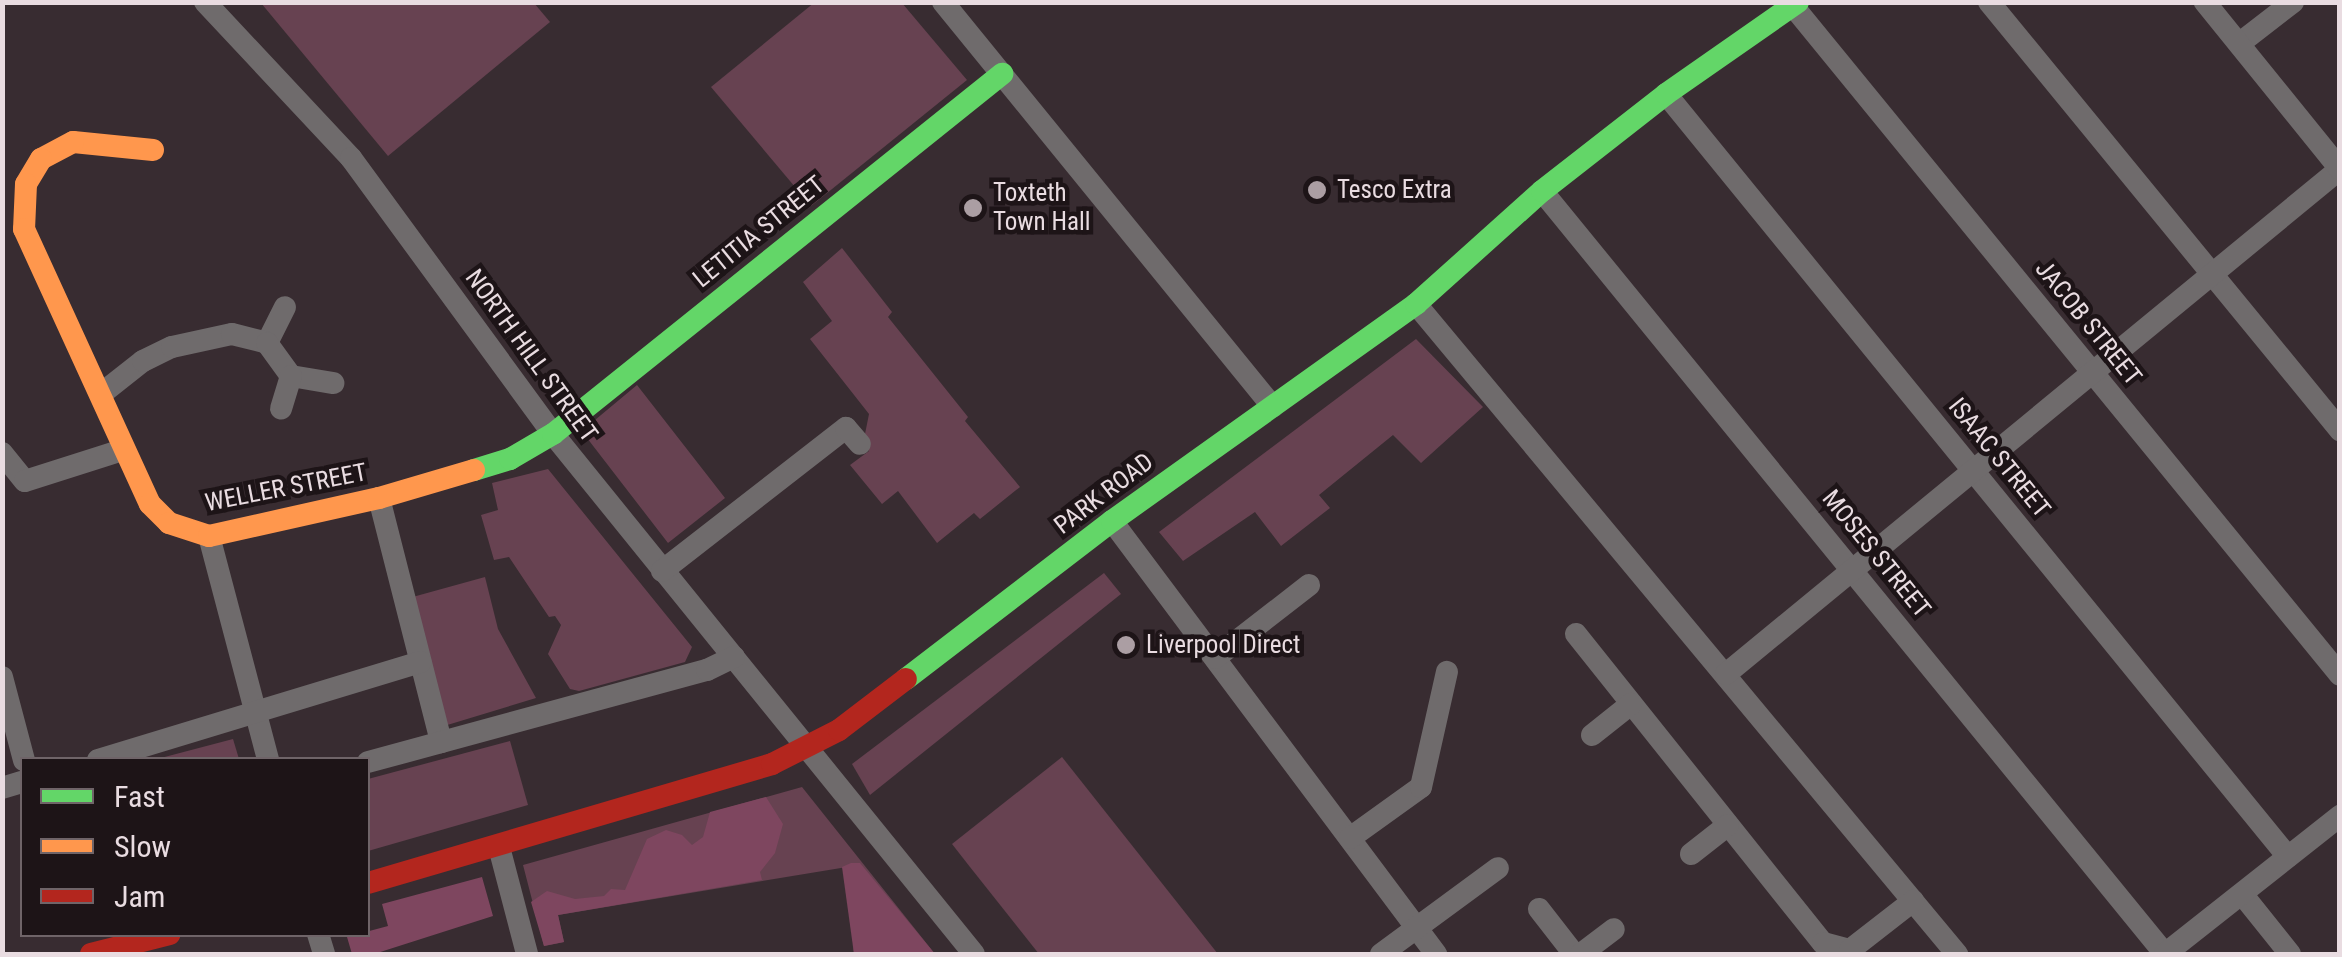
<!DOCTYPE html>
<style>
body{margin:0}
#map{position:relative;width:2342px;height:957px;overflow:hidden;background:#382c31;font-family:"Roboto Condensed",sans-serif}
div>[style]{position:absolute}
.green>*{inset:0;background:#674251}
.forest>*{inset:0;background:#7e465f}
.street>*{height:22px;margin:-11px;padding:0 11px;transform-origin:11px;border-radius:11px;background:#6f6b6c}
.fast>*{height:22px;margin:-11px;padding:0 11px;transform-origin:11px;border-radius:11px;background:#63d668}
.slow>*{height:22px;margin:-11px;padding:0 11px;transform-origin:11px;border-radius:11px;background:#ff974d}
.jam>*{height:22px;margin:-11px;padding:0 11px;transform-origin:11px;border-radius:11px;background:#b3261e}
.dots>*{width:28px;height:28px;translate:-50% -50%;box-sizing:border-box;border:5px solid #1d1417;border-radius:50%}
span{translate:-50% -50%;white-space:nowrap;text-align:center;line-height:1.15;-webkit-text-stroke:9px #1d1417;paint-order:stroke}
.poi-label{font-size:25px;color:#e9dce1}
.left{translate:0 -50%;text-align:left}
.street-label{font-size:25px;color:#e9dce1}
.frame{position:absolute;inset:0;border:5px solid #e9dce1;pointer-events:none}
.legend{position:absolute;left:20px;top:757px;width:350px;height:180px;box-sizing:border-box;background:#1d1417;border:2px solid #6f6468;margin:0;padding:12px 18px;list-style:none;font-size:30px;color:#e9dce1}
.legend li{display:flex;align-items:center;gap:20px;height:50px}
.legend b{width:50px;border:2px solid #6f6468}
</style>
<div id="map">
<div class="green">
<div style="clip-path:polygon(815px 2px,902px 3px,967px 80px,811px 206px,711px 87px)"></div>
<div style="clip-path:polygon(261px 3px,534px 3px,550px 22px,388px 156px)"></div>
<div style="clip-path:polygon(842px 248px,892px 312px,888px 317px,968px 417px,965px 421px,1020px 487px,980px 519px,974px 513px,937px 543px,898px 491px,882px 504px,850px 465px,869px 451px,863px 444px,869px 414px,810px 339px,832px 321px,803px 282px)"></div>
<div style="clip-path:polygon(1416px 339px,1483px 407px,1421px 463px,1393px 435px,1319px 495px,1330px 508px,1281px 546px,1255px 512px,1183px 561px,1159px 532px)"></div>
<div style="clip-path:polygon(637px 385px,725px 498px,668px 543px,587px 438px,595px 430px,595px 420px)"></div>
<div style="clip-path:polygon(548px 469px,692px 647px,685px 662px,579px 691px,570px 689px,548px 654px,561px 625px,555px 616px,549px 617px,509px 557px,494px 560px,481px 515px,498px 510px,492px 483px)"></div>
<div style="clip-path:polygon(1104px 573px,1121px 594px,870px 795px,852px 764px)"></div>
<div style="clip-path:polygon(485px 577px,498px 629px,536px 698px,444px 726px,409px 598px)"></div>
<div style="clip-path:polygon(233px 739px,239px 759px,157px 759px)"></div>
<div style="clip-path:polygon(510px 741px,528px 805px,368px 851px,368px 779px)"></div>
<div style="clip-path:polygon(1062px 757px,1218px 954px,1039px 954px,970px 867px,952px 844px)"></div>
<div style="clip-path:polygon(802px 787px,935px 954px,854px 954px,847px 867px,558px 915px,564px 942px,544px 946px,523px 865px)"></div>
</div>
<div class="forest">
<div style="clip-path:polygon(766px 797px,783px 824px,775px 853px,760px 872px,762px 880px,558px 915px,564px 942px,544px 946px,531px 902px,547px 891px,575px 899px,604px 896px,611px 889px,625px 890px,647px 839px,666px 830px,682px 835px,692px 845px,703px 837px,710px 812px)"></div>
<div style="clip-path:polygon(851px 863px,860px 863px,935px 954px,854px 954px,842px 867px)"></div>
<div style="clip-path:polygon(482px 877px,493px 916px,374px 954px,352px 954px,347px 937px,388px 926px,382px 904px)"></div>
</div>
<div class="street">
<div style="left:205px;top:2px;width:214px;rotate:46.9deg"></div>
<div style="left:351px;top:158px;width:342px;rotate:53.8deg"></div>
<div style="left:553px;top:434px;width:669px;rotate:51.01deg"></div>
<div style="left:943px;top:2px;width:522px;rotate:50.83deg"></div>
<div style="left:1989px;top:2px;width:554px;rotate:50.65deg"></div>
<div style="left:1793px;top:6px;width:864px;rotate:50.73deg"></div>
<div style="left:2240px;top:43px;width:67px;rotate:-37.7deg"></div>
<div style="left:1666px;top:94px;width:984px;rotate:50.81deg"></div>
<div style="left:1542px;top:191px;width:985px;rotate:50.77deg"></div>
<div style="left:1416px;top:304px;width:846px;rotate:50.23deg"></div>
<div style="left:267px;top:343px;width:40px;rotate:-63.4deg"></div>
<div style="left:291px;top:376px;width:43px;rotate:9.5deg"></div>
<div style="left:101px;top:394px;width:53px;rotate:-38.2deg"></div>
<div style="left:143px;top:361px;width:32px;rotate:-26deg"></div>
<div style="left:172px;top:347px;width:61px;rotate:-12.2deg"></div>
<div style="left:232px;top:334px;width:36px;rotate:14deg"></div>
<div style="left:267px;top:343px;width:41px;rotate:54deg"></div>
<div style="left:291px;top:376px;width:34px;rotate:107deg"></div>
<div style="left:2px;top:453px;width:36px;rotate:51deg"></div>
<div style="left:25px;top:481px;width:103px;rotate:-17.6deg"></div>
<div style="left:379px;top:498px;width:252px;rotate:75.7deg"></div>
<div style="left:1112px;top:521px;width:541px;rotate:53.19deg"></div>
<div style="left:209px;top:536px;width:232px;rotate:75.2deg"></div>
<div style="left:662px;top:571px;width:233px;rotate:-37.9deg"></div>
<div style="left:846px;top:428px;width:21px;rotate:49deg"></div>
<div style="left:1576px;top:634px;width:396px;rotate:51.4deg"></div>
<div style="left:1823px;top:943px;width:28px;rotate:15deg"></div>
<div style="left:1850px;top:950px;width:80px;rotate:-37.9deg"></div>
<div style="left:1215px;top:658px;width:119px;rotate:-37.8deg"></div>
<div style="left:1726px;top:674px;width:795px;rotate:-39.44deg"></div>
<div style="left:2340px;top:169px;width:215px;rotate:-129deg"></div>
<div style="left:2px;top:677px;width:86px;rotate:75.2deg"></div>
<div style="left:1592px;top:735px;width:50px;rotate:-38.5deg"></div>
<div style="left:98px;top:760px;width:337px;rotate:-16.9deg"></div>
<div style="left:368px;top:762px;width:351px;rotate:-15.2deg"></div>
<div style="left:707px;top:670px;width:30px;rotate:-26deg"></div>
<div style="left:2px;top:788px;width:21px;rotate:-17deg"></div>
<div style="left:1350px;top:838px;width:87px;rotate:-35.7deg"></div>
<div style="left:1421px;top:787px;width:118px;rotate:-77.3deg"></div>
<div style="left:499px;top:847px;width:111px;rotate:75.3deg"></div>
<div style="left:1691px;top:854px;width:47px;rotate:-38.1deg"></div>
<div style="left:2242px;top:894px;width:77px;rotate:51.3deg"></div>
<div style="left:1539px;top:909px;width:57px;rotate:52.1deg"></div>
<div style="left:318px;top:934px;width:21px;rotate:73deg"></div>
<div style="left:1381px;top:954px;width:145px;rotate:-36.3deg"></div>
<div style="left:1581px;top:954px;width:41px;rotate:-37.1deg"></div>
<div style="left:2165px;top:954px;width:223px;rotate:-38.3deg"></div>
</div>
<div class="fast">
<div style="left:474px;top:470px;width:38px;rotate:-17deg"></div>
<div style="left:510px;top:459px;width:50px;rotate:-30.2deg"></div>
<div style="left:553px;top:434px;width:576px;rotate:-38.72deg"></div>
<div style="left:906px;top:679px;width:260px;rotate:-37.5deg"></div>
<div style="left:1112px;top:521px;width:374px;rotate:-35.5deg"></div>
<div style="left:1416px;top:304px;width:169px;rotate:-41.9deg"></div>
<div style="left:1542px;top:191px;width:157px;rotate:-38deg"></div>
<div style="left:1666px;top:94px;width:161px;rotate:-34.9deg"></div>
</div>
<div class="slow">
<div style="left:153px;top:150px;width:80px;rotate:-174.3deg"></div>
<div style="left:73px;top:142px;width:36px;rotate:152deg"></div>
<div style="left:41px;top:159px;width:29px;rotate:121deg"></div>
<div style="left:26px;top:184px;width:45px;rotate:92.5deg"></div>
<div style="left:24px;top:229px;width:302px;rotate:65.4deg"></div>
<div style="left:150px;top:504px;width:27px;rotate:45deg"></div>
<div style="left:169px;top:523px;width:42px;rotate:18deg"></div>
<div style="left:209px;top:536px;width:174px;rotate:-12.6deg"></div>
<div style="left:379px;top:498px;width:99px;rotate:-16.4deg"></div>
</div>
<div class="jam">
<div style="left:368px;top:883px;width:421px;rotate:-16.4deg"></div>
<div style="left:772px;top:764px;width:75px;rotate:-26.9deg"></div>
<div style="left:839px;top:730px;width:84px;rotate:-37.3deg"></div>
<div style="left:91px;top:954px;width:81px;rotate:-14.2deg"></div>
</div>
<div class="dots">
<div style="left:1317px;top:190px;background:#ab9ea3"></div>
<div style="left:973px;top:208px;background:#ab9ea3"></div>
<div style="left:1126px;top:645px;background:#ab9ea3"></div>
</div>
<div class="poi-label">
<span class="left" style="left:1337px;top:190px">Tesco Extra</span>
<span class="left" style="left:993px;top:208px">Toxteth<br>Town Hall</span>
<span class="left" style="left:1146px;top:645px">Liverpool Direct</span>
</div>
<div class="street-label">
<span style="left:759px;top:232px;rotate:-39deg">LETITIA STREET</span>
<span style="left:2088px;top:323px;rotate:51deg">JACOB STREET</span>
<span style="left:531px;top:356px;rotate:54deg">NORTH HILL STREET</span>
<span style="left:1999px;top:458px;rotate:51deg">ISAAC STREET</span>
<span style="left:286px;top:488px;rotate:-11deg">WELLER STREET</span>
<span style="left:1104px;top:494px;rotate:-37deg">PARK ROAD</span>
<span style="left:1876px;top:554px;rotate:51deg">MOSES STREET</span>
</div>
<div class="frame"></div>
<ul class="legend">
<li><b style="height:12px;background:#63d668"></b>Fast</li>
<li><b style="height:12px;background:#ff974d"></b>Slow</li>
<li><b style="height:12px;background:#b3261e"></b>Jam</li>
</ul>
</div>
